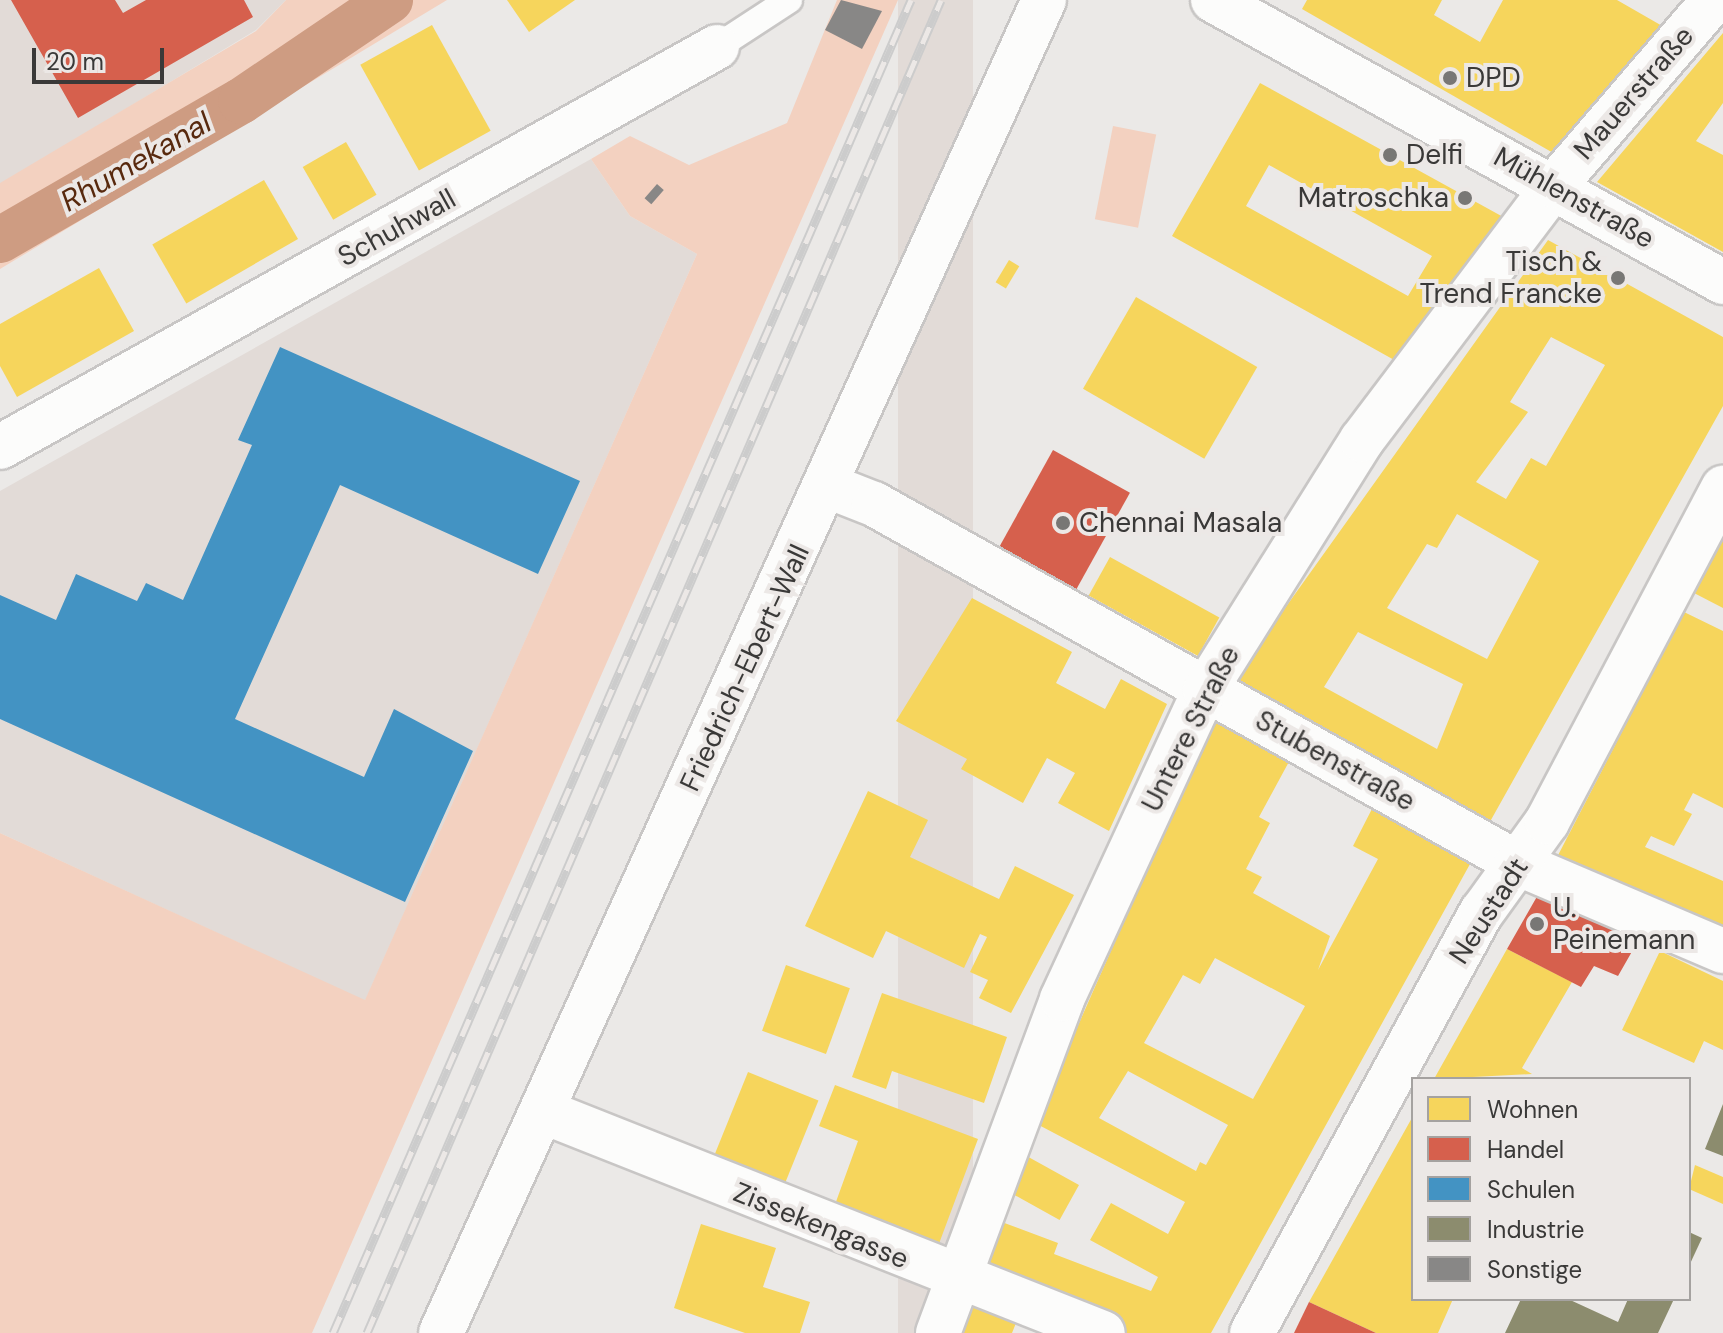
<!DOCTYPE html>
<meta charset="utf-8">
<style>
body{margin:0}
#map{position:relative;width:1723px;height:1333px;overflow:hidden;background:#ebe9e7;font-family:"DM Sans",sans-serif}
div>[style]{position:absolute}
.built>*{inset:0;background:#e2dbd7;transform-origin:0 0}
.green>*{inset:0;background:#f3d1c0;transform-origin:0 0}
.homes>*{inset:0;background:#f6d55c;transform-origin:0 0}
.shops>*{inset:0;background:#d6604d;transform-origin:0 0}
.schools>*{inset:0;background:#4393c3}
.industry>*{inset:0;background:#8c8c6e}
.canal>*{height:46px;margin:-23px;padding:0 23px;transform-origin:23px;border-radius:23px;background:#ce9c82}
.building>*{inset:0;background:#888786;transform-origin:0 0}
.roads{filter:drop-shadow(2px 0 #c8c6c5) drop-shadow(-2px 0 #c8c6c5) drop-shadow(0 2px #c8c6c5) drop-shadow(0 -2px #c8c6c5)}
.lane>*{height:26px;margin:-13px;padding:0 13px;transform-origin:13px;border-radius:13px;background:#fcfcfb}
.street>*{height:44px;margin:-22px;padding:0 22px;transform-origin:22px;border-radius:22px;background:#fcfcfb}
.secondary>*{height:44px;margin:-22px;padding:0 22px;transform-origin:22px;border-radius:22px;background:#fcfcfb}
.rail>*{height:9px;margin-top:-4.5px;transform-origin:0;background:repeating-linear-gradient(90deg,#ece8e6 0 18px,#ccc 0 36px);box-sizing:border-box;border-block:2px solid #ccc}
.dots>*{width:22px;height:22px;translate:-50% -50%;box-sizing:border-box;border:4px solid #ece8e6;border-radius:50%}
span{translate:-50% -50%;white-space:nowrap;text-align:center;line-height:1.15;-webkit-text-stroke:8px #ece8e6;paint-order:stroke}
.poi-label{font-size:28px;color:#3a3938}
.left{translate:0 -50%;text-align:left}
.right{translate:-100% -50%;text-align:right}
.street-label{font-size:28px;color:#3a3938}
.water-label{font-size:30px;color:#58290e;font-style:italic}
.legend{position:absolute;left:1411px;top:1077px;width:280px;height:224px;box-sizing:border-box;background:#ece8e6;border:2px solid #a5a2a0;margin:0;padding:10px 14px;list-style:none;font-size:24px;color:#3a3938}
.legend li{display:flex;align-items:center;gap:16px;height:40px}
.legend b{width:40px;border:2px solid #a5a2a0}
.scale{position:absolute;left:32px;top:48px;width:132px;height:36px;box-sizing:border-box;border:4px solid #3a3938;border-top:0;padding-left:10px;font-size:24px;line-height:28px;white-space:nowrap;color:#3a3938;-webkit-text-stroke:6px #ece8e6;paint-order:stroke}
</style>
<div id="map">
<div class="built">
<div style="clip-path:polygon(0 0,286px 0,256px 30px,0 185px)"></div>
<div style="left:898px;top:0;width:75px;height:1456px"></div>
<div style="clip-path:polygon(591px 159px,630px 216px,697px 254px,365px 1001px,0 833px,0 491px)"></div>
</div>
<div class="green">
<div style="clip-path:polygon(286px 0,447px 0,0 269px,0 183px,256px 31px)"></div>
<div style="clip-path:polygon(837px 0,898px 0,312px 1333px,0 1333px,0 833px,365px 1000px,697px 254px,630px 216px,591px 159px,630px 136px,689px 165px,787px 123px)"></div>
<div style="left:1113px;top:126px;width:44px;height:95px;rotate:11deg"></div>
</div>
<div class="homes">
<div style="clip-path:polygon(507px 0,575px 0,529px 32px)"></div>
<div style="clip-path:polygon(1307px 0,1442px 0,1434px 15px,1480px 42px,1503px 0,1617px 0,1664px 27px,1555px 154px,1302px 9px)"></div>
<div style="left:432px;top:25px;width:121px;height:82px;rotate:61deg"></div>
<div style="clip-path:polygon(1723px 33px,1723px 103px,1696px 141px,1723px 155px,1723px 252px,1597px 182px)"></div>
<div style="clip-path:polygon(evenodd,1260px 83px,1505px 218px,1396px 361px,1172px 236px,1260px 83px,1269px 165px,1432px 256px,1408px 296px,1246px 206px,1269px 165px)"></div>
<div style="left:346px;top:142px;width:61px;height:50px;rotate:60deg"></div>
<div style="left:264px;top:180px;width:68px;height:129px;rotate:60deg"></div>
<div style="clip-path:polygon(evenodd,1548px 240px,1723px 337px,1723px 406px,1487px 827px,1230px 685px,1548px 240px,1551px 337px,1605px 365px,1546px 466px,1531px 458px,1506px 499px,1476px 482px,1528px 412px,1510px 402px,1551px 337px,1548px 240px,1457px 514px,1539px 561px,1487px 659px,1387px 608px,1427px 544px,1437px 548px,1457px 514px,1548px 240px,1358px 632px,1463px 684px,1437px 749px,1324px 687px,1358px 632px)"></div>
<div style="left:1009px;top:260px;width:12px;height:26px;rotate:31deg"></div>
<div style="clip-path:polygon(99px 268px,134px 331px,17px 397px,0 366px,0 324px)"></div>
<div style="left:1136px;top:297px;width:140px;height:106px;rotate:30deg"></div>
<div style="clip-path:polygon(1723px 538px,1723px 608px,1694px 593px)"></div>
<div style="left:1110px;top:557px;width:125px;height:44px;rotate:29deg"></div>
<div style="clip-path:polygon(972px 598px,1072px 652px,1056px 683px,1105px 709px,1121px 679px,1167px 704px,1109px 831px,1058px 803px,1075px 773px,1047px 758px,1023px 803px,961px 769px,967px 759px,896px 721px)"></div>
<div style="clip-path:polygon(1684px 612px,1723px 631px,1723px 808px,1693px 793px,1684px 810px,1692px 814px,1674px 846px,1651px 836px,1645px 847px,1723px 881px,1723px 935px,1554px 863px)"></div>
<div style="clip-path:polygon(evenodd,1214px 717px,1291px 758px,1259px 817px,1270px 823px,1246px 869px,1262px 877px,1253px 893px,1330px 936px,1318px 970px,1378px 859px,1353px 846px,1376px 801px,1475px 855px,1211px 1333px,1127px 1333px,978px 1277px,999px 1221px,1058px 1243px,1054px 1254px,1151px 1291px,1158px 1277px,1090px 1240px,1111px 1203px,1168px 1234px,1185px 1202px,1035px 1123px,1214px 717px,1215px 958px,1305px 1006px,1253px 1099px,1144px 1043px,1183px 975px,1200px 984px,1215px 958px,1214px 717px,1128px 1071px,1228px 1125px,1206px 1165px,1200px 1162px,1196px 1171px,1099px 1118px,1128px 1071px)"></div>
<div style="clip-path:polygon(868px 791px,928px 820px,910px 857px,999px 899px,1015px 866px,1074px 895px,1011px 1013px,979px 998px,988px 980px,970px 972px,987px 937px,980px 934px,964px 968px,886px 931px,873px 958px,805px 926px)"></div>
<div style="clip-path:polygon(1507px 949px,1572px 982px,1522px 1068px,1532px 1074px,1434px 1079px)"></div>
<div style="clip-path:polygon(1660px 951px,1723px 981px,1723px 1050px,1704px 1041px,1694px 1063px,1622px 1030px)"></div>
<div style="left:786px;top:965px;width:68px;height:70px;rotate:20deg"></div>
<div style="clip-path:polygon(882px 993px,1007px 1037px,984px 1103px,892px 1071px,886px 1089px,852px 1077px)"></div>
<div style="left:748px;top:1072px;width:76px;height:99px;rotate:22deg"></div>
<div style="clip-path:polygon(835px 1085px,978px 1139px,937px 1249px,833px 1210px,858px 1141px,819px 1126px)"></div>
<div style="clip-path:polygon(1413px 1116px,1413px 1299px,1453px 1299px,1438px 1333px,1376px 1333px,1309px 1302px)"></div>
<div style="left:1023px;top:1154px;width:64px;height:40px;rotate:29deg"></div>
<div style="clip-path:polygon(1695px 1165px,1723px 1177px,1723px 1204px,1689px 1189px)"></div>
<div style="clip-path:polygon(701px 1224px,776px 1248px,763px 1287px,810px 1302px,800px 1333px,745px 1333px,674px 1308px)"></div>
<div style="clip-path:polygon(963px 1303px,1016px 1323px,1012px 1333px,953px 1333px)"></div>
</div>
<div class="shops">
<div style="clip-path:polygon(11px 0,115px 0,123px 13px,146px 0,244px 0,253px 17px,78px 118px)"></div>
<div style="left:1053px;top:450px;width:88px;height:112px;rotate:29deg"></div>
<div style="clip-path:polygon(1539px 893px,1638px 941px,1618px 976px,1594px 966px,1581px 987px,1507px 949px)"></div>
<div style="clip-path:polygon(1309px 1302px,1376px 1333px,1294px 1333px)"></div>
</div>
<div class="schools">
<div style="clip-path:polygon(280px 347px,580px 481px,538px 574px,340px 485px,235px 719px,364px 777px,394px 709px,473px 751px,405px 902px,0 719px,0 595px,56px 620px,76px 574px,137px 601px,146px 583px,183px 600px,252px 445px,238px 440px)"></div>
</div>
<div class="industry">
<div style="clip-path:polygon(1723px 1104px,1723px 1156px,1705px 1149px)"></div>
<div style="clip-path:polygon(1689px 1232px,1702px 1238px,1689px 1266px)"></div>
<div style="clip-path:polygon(1521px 1299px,1568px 1299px,1618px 1322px,1628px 1299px,1674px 1299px,1658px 1333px,1505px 1333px)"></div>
</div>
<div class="canal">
<div style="left:0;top:240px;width:278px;rotate:-30deg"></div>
<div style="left:241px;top:101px;width:180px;rotate:-34.1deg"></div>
</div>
<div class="building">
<div style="clip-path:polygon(841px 0,882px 11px,862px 49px,825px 30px)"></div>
<div style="left:657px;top:184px;width:9px;height:19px;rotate:41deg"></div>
</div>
<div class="roads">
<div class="lane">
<div style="left:717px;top:47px;width:86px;rotate:-33.1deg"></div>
</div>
<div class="street">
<div style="left:1213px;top:0;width:583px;rotate:28.94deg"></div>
<div style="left:0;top:447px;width:821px;rotate:-29.16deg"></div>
<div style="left:828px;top:486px;width:49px;rotate:21.4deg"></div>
<div style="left:874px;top:504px;width:739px;rotate:29.17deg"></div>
<div style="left:1519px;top:864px;width:222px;rotate:23.1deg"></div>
<div style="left:542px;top:1111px;width:603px;rotate:21.59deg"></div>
<div style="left:938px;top:1333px;width:356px;rotate:-69.6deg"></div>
<div style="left:1062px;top:999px;width:340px;rotate:-65.2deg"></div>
<div style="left:1205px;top:690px;width:295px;rotate:-57.9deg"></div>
<div style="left:1362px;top:440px;width:318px;rotate:-52.9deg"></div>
<div style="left:1554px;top:186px;width:245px;rotate:-49.3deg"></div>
<div style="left:1252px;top:1333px;width:480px;rotate:-61.4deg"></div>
<div style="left:1482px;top:912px;width:111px;rotate:-54.2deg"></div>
<div style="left:1547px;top:822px;width:378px;rotate:-62.2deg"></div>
</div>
<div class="secondary">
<div style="left:441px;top:1333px;width:1463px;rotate:-65.66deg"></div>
</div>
</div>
<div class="rail">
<div style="left:333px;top:1333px;width:1453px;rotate:-66.56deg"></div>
<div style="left:367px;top:1333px;width:1451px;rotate:-66.7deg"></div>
</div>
<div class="dots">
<div style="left:1450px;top:78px;background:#787775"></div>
<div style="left:1390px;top:155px;background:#787775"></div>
<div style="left:1465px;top:198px;background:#787775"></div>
<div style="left:1618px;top:278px;background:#787775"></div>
<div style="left:1063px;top:523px;background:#787775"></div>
<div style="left:1537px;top:924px;background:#787775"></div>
</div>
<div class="poi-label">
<span class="left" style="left:1466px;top:78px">DPD</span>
<span class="left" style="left:1406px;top:155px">Delfi</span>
<span class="right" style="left:1449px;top:198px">Matroschka</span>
<span class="right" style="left:1602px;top:278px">Tisch &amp;<br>Trend Francke</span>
<span class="left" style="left:1079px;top:523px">Chennai Masala</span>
<span class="left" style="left:1553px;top:924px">U.<br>Peinemann</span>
</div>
<div class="street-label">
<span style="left:1634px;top:93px;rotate:-49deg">Mauerstraße</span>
<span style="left:1574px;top:198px;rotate:29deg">Mühlenstraße</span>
<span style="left:397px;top:228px;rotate:-29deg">Schuhwall</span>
<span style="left:745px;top:668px;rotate:-65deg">Friedrich-Ebert-Wall</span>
<span style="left:1191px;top:729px;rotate:-63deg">Untere Straße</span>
<span style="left:1335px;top:761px;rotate:29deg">Stubenstraße</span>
<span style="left:1489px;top:911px;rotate:-57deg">Neustadt</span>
<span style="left:821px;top:1226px;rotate:22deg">Zissekengasse</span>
</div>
<div class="water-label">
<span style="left:136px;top:162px;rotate:-30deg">Rhumekanal</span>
</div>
<ul class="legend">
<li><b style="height:22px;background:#f6d55c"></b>Wohnen</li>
<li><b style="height:22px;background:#d6604d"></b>Handel</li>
<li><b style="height:22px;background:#4393c3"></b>Schulen</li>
<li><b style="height:22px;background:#8c8c6e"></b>Industrie</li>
<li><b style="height:22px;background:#888786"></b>Sonstige</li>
</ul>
<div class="scale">20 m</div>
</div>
